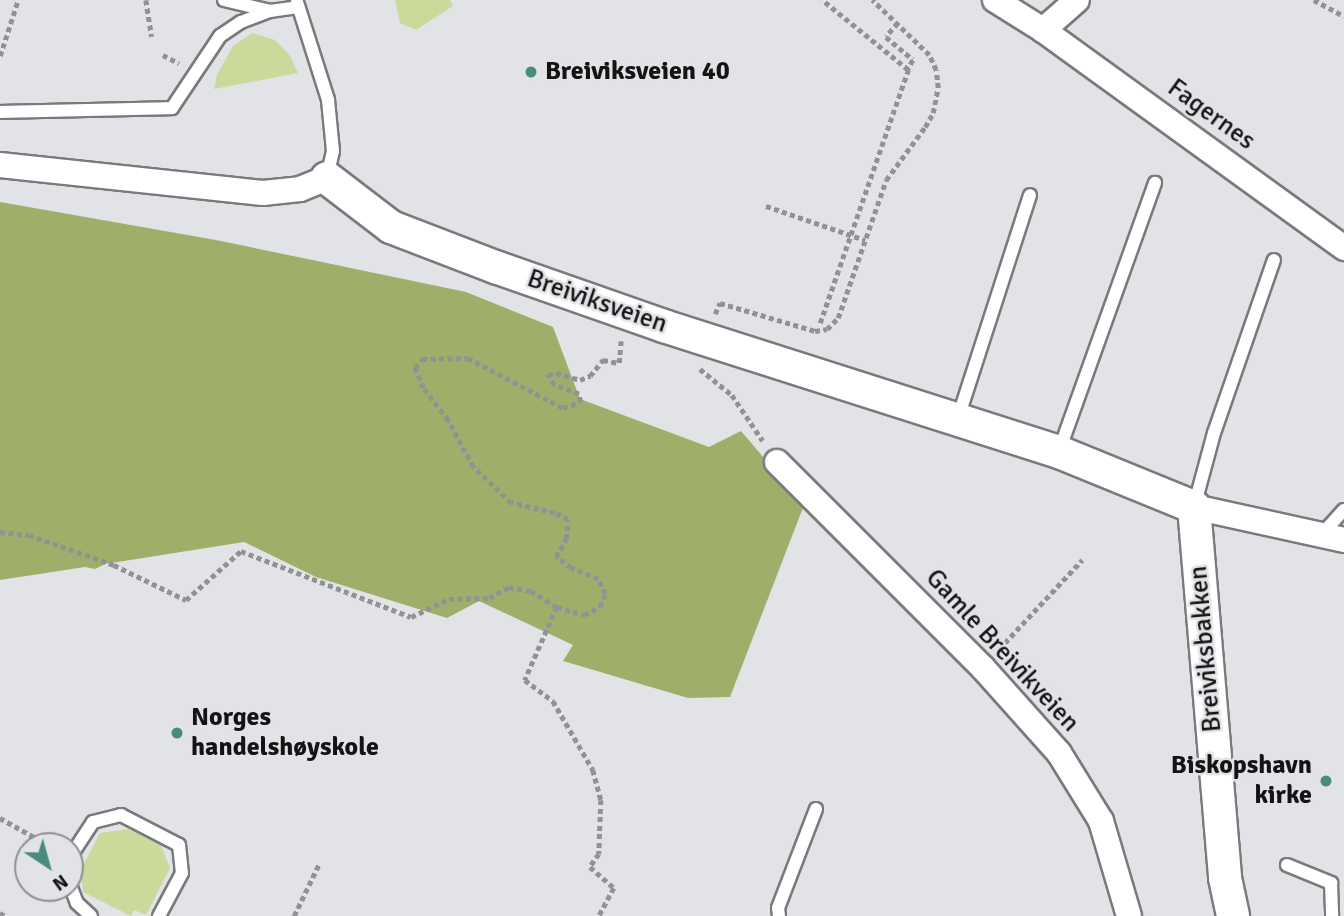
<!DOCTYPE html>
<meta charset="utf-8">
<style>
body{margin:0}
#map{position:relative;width:1344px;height:916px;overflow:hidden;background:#e2e3e6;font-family:Signika,sans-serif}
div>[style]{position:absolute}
.green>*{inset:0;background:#cbda9a}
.forest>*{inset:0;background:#9fae68}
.path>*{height:4.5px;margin-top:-2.25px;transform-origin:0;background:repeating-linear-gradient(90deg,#929295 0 5px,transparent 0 8.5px)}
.roads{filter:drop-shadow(2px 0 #797a7c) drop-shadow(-2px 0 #797a7c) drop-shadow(0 2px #797a7c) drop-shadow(0 -2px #797a7c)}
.service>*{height:12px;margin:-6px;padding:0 6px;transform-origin:6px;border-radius:6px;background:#fff}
.minor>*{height:24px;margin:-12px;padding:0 12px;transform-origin:12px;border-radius:12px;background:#fff}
.tertiary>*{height:32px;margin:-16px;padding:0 16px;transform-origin:16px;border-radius:16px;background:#fff}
.dots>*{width:19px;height:19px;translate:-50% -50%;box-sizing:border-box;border:4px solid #e2e3e6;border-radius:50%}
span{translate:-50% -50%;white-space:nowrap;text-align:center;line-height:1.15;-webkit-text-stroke:5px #e2e3e6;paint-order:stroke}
.poi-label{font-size:26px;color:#141415;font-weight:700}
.left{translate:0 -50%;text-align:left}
.right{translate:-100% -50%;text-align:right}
.street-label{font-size:26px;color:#141415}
.north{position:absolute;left:14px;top:832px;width:70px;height:70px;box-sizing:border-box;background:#e2e3e6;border:2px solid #909092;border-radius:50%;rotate:144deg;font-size:19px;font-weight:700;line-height:28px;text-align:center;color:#141415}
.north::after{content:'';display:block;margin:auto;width:24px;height:32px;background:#488c80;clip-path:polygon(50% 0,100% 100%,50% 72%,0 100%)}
</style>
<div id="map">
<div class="green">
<div style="clip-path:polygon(395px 0,450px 0,453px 6px,416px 30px,400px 23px)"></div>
<div style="clip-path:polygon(252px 33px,275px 40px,289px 54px,298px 73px,214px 89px,217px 75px,233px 46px)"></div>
<div style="clip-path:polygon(129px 829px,161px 845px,170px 868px,146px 915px,134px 910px,131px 916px,83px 892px,81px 869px,100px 833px)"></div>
</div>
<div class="forest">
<div style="clip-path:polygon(0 202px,216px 240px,466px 292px,553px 327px,580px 399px,709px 447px,741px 431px,804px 505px,730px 697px,688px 698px,563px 661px,573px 645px,479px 601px,447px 618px,316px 577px,244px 542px,105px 564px,95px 569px,85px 567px,0 580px)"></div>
</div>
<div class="path">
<div style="left:146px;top:0;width:37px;rotate:81deg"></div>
<div style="left:1314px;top:0;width:34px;rotate:28deg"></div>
<div style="left:898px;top:23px;width:18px;rotate:131deg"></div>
<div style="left:886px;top:37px;width:35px;rotate:40deg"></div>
<div style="left:913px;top:60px;width:11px;rotate:117deg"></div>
<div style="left:163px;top:55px;width:18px;rotate:27deg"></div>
<div style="left:0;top:56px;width:59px;rotate:-72.2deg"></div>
<div style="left:766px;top:206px;width:105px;rotate:19deg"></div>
<div style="left:715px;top:314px;width:12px;rotate:-66deg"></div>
<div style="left:720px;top:303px;width:99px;rotate:16.4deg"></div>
<div style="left:815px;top:331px;width:12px;rotate:-9deg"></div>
<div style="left:827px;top:329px;width:16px;rotate:-45deg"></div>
<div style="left:838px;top:318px;width:146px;rotate:-70.8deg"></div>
<div style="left:886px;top:180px;width:66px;rotate:-53.7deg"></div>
<div style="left:925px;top:127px;width:16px;rotate:-60deg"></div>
<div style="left:933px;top:113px;width:25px;rotate:-79deg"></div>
<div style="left:938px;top:88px;width:18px;rotate:-96deg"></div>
<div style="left:936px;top:70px;width:17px;rotate:-115deg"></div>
<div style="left:929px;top:55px;width:79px;rotate:-136deg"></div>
<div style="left:820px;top:323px;width:268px;rotate:-70.8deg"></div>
<div style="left:908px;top:70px;width:111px;rotate:-140.9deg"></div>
<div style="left:700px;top:369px;width:41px;rotate:39.1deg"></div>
<div style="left:732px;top:395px;width:55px;rotate:56deg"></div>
<div style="left:0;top:532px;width:29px;rotate:6deg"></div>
<div style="left:29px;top:535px;width:90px;rotate:19.4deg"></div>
<div style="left:114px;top:565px;width:80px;rotate:25.9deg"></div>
<div style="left:186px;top:600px;width:74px;rotate:-41.7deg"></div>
<div style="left:241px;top:551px;width:182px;rotate:21.2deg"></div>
<div style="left:411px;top:617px;width:42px;rotate:-25.3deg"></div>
<div style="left:449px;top:599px;width:40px;rotate:-1.4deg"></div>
<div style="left:489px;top:598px;width:23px;rotate:-29deg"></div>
<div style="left:509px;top:587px;width:22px;rotate:10deg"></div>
<div style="left:531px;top:591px;width:31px;rotate:32deg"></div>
<div style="left:557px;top:607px;width:28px;rotate:17deg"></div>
<div style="left:584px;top:615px;width:18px;rotate:-27deg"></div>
<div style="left:600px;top:607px;width:14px;rotate:-69deg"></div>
<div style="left:605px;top:594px;width:17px;rotate:-115deg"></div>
<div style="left:598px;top:579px;width:29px;rotate:-158deg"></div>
<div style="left:571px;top:568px;width:19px;rotate:-144deg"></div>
<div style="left:556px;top:557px;width:21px;rotate:-61deg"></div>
<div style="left:566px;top:539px;width:19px;rotate:-84deg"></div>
<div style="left:568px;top:520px;width:15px;rotate:-152deg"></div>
<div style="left:555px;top:513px;width:45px;rotate:-167.2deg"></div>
<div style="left:511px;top:503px;width:52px;rotate:-136.5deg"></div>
<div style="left:473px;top:467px;width:53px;rotate:-118deg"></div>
<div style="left:448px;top:420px;width:41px;rotate:-128deg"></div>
<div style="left:423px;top:388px;width:22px;rotate:-112deg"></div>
<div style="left:415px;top:368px;width:11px;rotate:-52deg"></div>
<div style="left:422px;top:359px;width:46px;rotate:-1.2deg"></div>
<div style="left:468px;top:358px;width:107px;rotate:27.8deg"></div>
<div style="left:563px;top:408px;width:18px;rotate:-19deg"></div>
<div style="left:580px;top:402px;width:8px;rotate:-97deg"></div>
<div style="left:579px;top:394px;width:27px;rotate:-160deg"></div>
<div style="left:554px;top:385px;width:12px;rotate:-121deg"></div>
<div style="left:548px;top:375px;width:8px;rotate:-14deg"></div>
<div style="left:556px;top:373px;width:25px;rotate:16deg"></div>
<div style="left:580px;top:380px;width:11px;rotate:-22deg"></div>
<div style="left:590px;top:376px;width:21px;rotate:-51deg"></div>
<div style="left:603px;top:360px;width:16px;rotate:11deg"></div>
<div style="left:619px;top:363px;width:22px;rotate:-85deg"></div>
<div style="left:557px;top:607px;width:80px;rotate:113.7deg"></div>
<div style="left:525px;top:680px;width:35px;rotate:37deg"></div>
<div style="left:553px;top:701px;width:80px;rotate:59.9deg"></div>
<div style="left:593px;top:770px;width:31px;rotate:75deg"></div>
<div style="left:601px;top:800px;width:54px;rotate:92.1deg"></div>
<div style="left:599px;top:854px;width:16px;rotate:125deg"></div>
<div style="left:590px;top:867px;width:32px;rotate:41deg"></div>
<div style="left:614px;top:888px;width:32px;rotate:118deg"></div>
<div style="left:999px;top:649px;width:122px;rotate:-47deg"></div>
<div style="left:0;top:818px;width:57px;rotate:29.2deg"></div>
<div style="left:0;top:913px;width:6px;rotate:31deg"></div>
<div style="left:294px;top:916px;width:58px;rotate:-64.3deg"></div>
</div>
<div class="roads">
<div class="service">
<div style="left:224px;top:0;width:47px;rotate:13.4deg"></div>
<div style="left:297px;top:2px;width:103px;rotate:72.4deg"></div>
<div style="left:328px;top:100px;width:51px;rotate:84.4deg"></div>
<div style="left:333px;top:151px;width:28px;rotate:103deg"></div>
<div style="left:0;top:112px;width:172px;rotate:-1.3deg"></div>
<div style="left:172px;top:108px;width:87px;rotate:-56.3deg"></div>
<div style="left:220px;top:36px;width:25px;rotate:-34deg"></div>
<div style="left:241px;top:22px;width:31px;rotate:-21deg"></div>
<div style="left:270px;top:11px;width:28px;rotate:-8deg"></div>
<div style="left:958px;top:418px;width:234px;rotate:-72.1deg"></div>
<div style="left:1059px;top:451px;width:285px;rotate:-70.3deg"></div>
<div style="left:1194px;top:507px;width:77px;rotate:-74.9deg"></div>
<div style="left:1214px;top:433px;width:183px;rotate:-70.9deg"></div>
<div style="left:1323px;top:533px;width:31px;rotate:-48deg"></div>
<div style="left:70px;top:857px;width:42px;rotate:-56.7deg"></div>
<div style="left:93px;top:822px;width:29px;rotate:-14deg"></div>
<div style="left:121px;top:815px;width:65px;rotate:27.3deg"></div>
<div style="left:179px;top:845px;width:28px;rotate:84deg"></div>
<div style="left:182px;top:873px;width:49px;rotate:118.1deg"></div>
<div style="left:1287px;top:865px;width:48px;rotate:22.2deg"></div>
<div style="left:1331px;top:883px;width:33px;rotate:88deg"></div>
<div style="left:70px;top:885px;width:19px;rotate:69deg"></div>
<div style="left:77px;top:903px;width:19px;rotate:43deg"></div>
<div style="left:779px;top:916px;width:8px;rotate:-97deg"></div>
<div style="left:778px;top:908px;width:106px;rotate:-69deg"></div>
</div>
<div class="minor">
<div style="left:995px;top:0;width:57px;rotate:32deg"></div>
<div style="left:1043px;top:30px;width:372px;rotate:35.9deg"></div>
<div style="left:1043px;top:30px;width:45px;rotate:-41.4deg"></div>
<div style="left:0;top:165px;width:264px;rotate:6.1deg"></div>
<div style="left:263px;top:193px;width:37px;rotate:-6deg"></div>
<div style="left:300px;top:189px;width:29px;rotate:-22deg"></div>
<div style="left:777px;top:462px;width:291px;rotate:45deg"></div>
<div style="left:983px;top:668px;width:114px;rotate:48.2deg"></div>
<div style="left:1059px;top:753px;width:80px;rotate:58.3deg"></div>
<div style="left:1101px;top:821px;width:99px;rotate:73.6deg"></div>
<div style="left:1194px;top:507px;width:154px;rotate:12.4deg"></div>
</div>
<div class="tertiary">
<div style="left:327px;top:178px;width:81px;rotate:37.4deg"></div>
<div style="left:391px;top:227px;width:115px;rotate:21deg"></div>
<div style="left:498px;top:268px;width:176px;rotate:19.3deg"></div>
<div style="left:664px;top:326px;width:415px;rotate:17.7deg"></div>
<div style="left:1059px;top:452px;width:146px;rotate:22.2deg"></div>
<div style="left:1194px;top:507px;width:372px;rotate:85.2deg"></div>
<div style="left:1225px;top:878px;width:39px;rotate:78deg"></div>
</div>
</div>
<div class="dots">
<div style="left:531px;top:72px;background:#488c80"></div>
<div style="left:177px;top:733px;background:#488c80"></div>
<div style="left:1326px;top:781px;background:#488c80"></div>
</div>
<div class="poi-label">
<span class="left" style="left:545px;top:72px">Breiviksveien 40</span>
<span class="left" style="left:191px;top:733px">Norges<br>handelshøyskole</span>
<span class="right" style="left:1312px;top:781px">Biskopshavn<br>kirke</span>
</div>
<div class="street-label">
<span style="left:1211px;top:115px;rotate:36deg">Fagernes</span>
<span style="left:597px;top:302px;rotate:19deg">Breiviksveien</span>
<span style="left:1206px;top:649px;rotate:-95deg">Breiviksbakken</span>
<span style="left:1002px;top:651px;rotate:47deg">Gamle Breivikveien</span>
</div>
<div class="north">N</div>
</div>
